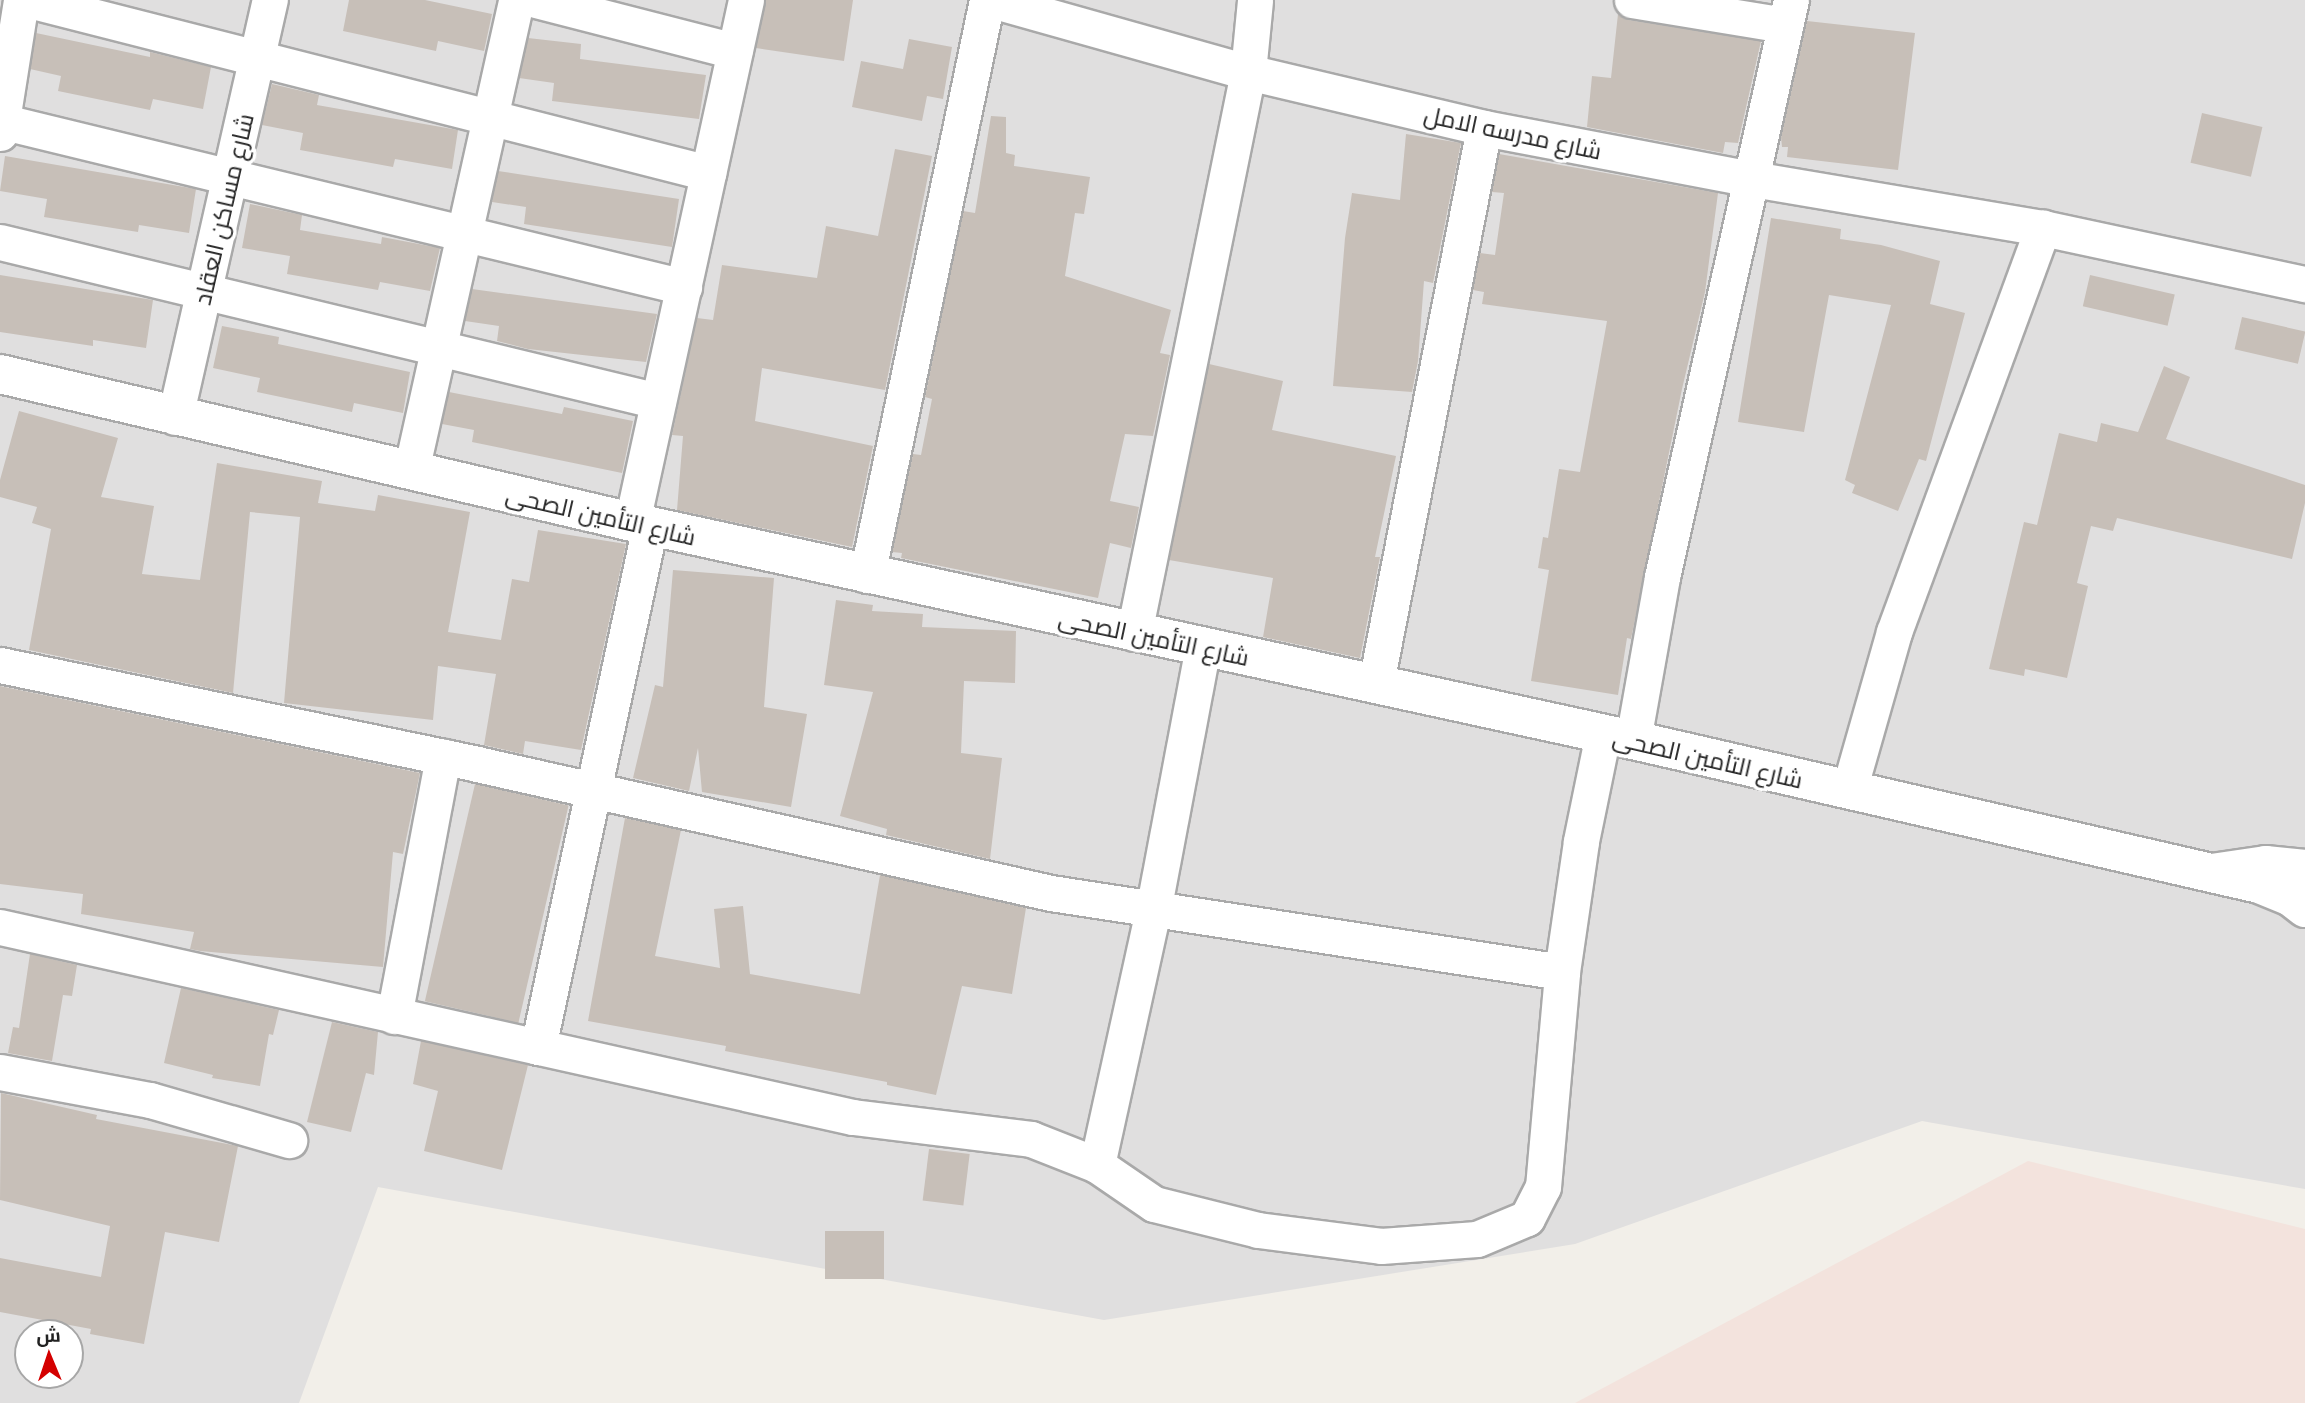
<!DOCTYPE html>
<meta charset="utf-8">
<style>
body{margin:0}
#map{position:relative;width:2305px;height:1403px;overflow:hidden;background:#f2efe9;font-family:"Golos Text",Cairo,sans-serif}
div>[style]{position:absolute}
.residential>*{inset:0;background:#e0dfdf}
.military>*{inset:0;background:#f3e3dd}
.building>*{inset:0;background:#c7bfb8;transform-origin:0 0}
.roads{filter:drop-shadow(2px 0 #a9a9a9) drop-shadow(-2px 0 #a9a9a9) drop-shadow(0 2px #a9a9a9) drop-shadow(0 -2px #a9a9a9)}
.minor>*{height:35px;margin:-17.5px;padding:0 17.5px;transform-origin:17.5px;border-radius:17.5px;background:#fff}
.tertiary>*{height:38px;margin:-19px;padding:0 19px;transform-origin:19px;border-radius:19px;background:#fff}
span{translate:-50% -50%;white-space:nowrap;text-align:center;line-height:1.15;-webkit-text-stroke:7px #fff;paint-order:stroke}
.street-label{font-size:24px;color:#222}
.north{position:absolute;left:14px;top:1319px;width:70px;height:70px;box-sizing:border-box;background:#fff;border:2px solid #a7a7a7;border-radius:50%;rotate:358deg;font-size:19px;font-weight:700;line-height:28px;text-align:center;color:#222}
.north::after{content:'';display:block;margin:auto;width:24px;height:32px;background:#d40000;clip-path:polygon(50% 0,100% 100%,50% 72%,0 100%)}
</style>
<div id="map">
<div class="residential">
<div style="clip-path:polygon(evenodd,0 0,2305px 0,2305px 1189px,1922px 1121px,1575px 1244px,1104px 1320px,378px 1187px,299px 1403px,0 1403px,0 0,28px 1333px,70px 1333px,70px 1375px,28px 1375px,28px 1333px)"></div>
</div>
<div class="military">
<div style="clip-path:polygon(2028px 1161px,2305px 1229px,2305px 1403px,1575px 1403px)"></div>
</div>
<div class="building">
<div style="clip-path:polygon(349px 0,425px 0,492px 14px,484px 51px,438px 41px,436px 51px,343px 31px)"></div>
<div style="clip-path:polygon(766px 0,853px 0,844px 61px,756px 48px)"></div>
<div style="clip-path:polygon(1618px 14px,1629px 20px,1761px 41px,1738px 143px,1725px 142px,1723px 153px,1587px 127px,1592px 76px,1611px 78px)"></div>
<div style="clip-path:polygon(1807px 21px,1915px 33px,1898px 170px,1787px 157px,1788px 147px,1782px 147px,1781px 137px)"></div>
<div style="clip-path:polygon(36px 33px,150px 57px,150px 52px,211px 67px,203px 109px,153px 99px,150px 110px,58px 91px,61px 76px,30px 69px)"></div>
<div style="clip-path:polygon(528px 38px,581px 44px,580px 59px,706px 75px,699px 119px,552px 101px,554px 83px,519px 78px)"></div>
<div style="clip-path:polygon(909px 39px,952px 47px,943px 99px,927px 96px,922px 121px,852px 107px,861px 61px,903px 69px)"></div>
<div style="clip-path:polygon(272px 84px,319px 95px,317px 105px,458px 130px,452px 169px,395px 159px,393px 167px,300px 150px,303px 133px,262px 125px)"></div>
<div style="left:2202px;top:113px;width:62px;height:51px;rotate:13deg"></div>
<div style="clip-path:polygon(991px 116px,1006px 117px,1006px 153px,1015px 155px,1014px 166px,1090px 177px,1084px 214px,1075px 213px,1065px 276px,1171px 310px,1160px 353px,1170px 355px,1153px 436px,1125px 434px,1110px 501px,1139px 507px,1131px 548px,1110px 543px,1098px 598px,901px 558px,902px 553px,892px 552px,913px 454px,921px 455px,932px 399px,925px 397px,963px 211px,975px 213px)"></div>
<div style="clip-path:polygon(1406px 134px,1461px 143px,1433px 283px,1424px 281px,1418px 361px,1412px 392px,1333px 386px,1345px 238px,1352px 193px,1400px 200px)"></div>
<div style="clip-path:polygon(895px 149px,932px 156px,885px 390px,762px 368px,755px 421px,873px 446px,852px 547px,677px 510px,683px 436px,672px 435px,697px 318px,713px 320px,722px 265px,817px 278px,826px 226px,878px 236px)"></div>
<div style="clip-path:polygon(1499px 154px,1718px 193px,1705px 292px,1682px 389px,1631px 639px,1627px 638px,1618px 695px,1531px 681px,1549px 570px,1538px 568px,1543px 537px,1548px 538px,1559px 469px,1580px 472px,1607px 321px,1482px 304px,1484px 292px,1473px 290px,1480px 253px,1495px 255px,1504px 193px,1492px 192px)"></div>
<div style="clip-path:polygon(5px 156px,196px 189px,189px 233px,139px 225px,138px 232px,44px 217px,47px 199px,0 191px)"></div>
<div style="clip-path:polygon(498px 171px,679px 199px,672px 247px,524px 224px,526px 207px,492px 202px)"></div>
<div style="clip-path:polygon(250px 204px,302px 215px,300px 230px,381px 244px,382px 237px,440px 248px,430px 291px,380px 282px,378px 290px,287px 274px,290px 256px,242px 248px)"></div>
<div style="clip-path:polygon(1771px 218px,1841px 229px,1840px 239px,1881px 245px,1940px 261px,1930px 304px,1965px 313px,1926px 461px,1919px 459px,1898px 511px,1852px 493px,1855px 485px,1845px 480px,1891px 305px,1829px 295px,1804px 432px,1738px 422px)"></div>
<div style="clip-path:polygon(0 275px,153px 300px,146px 348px,93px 340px,93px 346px,0 332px)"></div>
<div style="left:2090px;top:275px;width:87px;height:32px;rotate:13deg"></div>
<div style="clip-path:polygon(472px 289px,657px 314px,646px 362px,528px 349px,497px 341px,499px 326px,465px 321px)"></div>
<div style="left:2242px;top:317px;width:65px;height:33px;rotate:13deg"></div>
<div style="clip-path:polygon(222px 326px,279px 337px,278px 344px,410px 372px,403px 413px,354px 403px,352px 412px,257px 392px,260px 378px,213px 368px)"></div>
<div style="clip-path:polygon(1209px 364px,1283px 381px,1272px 430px,1396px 456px,1375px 557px,1380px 557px,1360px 658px,1263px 637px,1273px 578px,1169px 560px)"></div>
<div style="clip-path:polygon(2164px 366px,2190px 377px,2166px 439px,2305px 485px,2305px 503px,2292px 559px,2117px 518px,2113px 531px,2091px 526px,2077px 583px,2088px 586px,2067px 678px,2025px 669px,2024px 676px,1989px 669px,2024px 522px,2037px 525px,2059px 433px,2097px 442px,2101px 423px,2138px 432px)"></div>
<div style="clip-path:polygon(449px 392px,562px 414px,564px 407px,633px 421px,622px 473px,472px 442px,474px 430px,442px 424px)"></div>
<div style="clip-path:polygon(19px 411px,118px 438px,101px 497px,154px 506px,142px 574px,200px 580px,217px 463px,322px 481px,318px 503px,375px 511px,378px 495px,470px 512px,448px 632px,501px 640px,512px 579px,529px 582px,538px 530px,626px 544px,581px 750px,525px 741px,523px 754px,484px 745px,496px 674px,438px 666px,433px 720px,284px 703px,300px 517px,250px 512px,233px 693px,29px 650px,51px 529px,32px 523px,37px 507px,0 497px,0 480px)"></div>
<div style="clip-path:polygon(673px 570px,774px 578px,764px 707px,807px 714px,791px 807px,702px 792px,698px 748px,689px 791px,633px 778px,655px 685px,663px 687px)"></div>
<div style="clip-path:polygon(836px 600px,873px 605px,872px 611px,923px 614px,922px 627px,1016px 631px,1015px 683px,964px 681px,961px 753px,1002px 758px,990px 859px,886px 835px,887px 829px,840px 816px,873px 692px,824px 685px)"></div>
<div style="clip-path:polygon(0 686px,420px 773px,403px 854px,393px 852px,383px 967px,200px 951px,190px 949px,194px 932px,81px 914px,83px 894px,0 884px)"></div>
<div style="left:475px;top:784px;width:96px;height:223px;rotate:13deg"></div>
<div style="clip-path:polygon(625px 818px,681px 830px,655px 956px,720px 968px,714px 909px,743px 906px,750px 974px,860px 994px,880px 875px,1026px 908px,1012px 994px,962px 986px,936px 1095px,887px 1085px,887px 1082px,725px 1051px,726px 1046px,588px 1021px)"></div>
<div style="clip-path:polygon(30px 954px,77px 965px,72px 996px,63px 995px,52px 1061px,8px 1053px,13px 1027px,19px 1028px)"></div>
<div style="clip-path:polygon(181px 988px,279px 1010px,273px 1035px,269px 1034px,260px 1086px,212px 1078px,213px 1075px,164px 1063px)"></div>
<div style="clip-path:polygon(332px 1022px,378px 1032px,374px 1075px,366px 1073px,351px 1132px,307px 1122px)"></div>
<div style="clip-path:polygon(421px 1041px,528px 1065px,502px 1170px,424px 1151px,438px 1091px,413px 1084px)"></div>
<div style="clip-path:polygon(1px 1093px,97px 1115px,96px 1119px,238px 1146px,219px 1242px,165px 1232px,144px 1344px,90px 1334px,91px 1329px,0 1312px,0 1258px,101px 1277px,110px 1226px,0 1200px)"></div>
<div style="left:929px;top:1149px;width:41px;height:52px;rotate:7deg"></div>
<div style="left:825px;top:1231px;width:59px;height:48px"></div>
</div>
<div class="roads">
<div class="minor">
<div style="left:29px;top:0;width:701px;rotate:14.29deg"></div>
<div style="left:536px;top:0;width:205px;rotate:14.4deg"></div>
<div style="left:991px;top:0;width:267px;rotate:15.7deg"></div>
<div style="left:1248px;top:72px;width:243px;rotate:13.3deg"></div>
<div style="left:1484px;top:128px;width:273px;rotate:10.8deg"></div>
<div style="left:1752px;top:179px;width:295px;rotate:9.6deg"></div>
<div style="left:2043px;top:228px;width:268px;rotate:12.1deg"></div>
<div style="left:1632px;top:0;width:155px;rotate:9.3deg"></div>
<div style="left:0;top:121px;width:704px;rotate:13.64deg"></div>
<div style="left:0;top:133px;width:135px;rotate:-81deg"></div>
<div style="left:0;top:242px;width:677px;rotate:13.58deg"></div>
<div style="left:175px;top:417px;width:428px;rotate:-77.2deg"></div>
<div style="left:411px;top:471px;width:483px;rotate:-77.4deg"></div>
<div style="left:632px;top:522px;width:534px;rotate:-77.68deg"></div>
<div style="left:867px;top:575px;width:587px;rotate:-78.21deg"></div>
<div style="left:1134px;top:633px;width:572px;rotate:-78.51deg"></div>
<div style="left:1248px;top:72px;width:72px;rotate:-84.4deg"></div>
<div style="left:0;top:665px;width:487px;rotate:11.7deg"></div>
<div style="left:477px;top:764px;width:588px;rotate:12.67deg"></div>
<div style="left:1051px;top:893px;width:517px;rotate:8.79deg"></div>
<div style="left:1376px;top:683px;width:565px;rotate:-78.99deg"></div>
<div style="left:1633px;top:740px;width:166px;rotate:-79.9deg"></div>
<div style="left:1662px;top:577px;width:591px;rotate:-77.4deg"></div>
<div style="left:1849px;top:790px;width:164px;rotate:-74.1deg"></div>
<div style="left:1894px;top:632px;width:431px;rotate:-69.8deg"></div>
<div style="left:2211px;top:871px;width:55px;rotate:-8.4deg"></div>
<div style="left:2265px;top:863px;width:40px;rotate:5.7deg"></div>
<div style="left:0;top:927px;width:874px;rotate:12.56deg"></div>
<div style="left:853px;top:1117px;width:179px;rotate:7deg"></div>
<div style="left:1031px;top:1139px;width:71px;rotate:21.5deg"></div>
<div style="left:1097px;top:1165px;width:69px;rotate:34.4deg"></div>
<div style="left:1154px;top:1204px;width:107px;rotate:14deg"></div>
<div style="left:1258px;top:1230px;width:124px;rotate:7.4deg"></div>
<div style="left:1381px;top:1246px;width:96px;rotate:-4.2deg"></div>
<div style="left:1477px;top:1239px;width:54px;rotate:-22.8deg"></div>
<div style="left:1527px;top:1218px;width:35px;rotate:-63deg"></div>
<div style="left:1543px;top:1187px;width:216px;rotate:-84.9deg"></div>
<div style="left:1562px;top:972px;width:132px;rotate:-81.7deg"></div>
<div style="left:1581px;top:841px;width:109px;rotate:-78.4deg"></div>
<div style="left:394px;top:1016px;width:264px;rotate:-79.3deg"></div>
<div style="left:538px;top:1047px;width:533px;rotate:-77.87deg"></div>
<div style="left:0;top:1072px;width:153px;rotate:10.6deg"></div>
<div style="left:150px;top:1100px;width:145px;rotate:16.1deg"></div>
<div style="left:1097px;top:1165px;width:260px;rotate:-77.6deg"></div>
<div style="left:1153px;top:911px;width:269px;rotate:-79.3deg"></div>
</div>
<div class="tertiary">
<div style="left:0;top:374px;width:649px;rotate:13.18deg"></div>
<div style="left:632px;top:522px;width:1024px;rotate:12.29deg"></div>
<div style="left:1633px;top:740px;width:642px;rotate:12.95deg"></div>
<div style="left:2259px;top:884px;width:35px;rotate:22deg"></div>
<div style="left:2291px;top:897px;width:18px;rotate:38deg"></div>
</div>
</div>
<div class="street-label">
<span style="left:1513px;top:132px;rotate:12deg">شارع مدرسه الامل</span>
<span style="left:223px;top:209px;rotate:-77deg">شارع مساكن العقاد</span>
<span style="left:601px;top:515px;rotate:13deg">شارع التأمين الصحى</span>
<span style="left:1154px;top:637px;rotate:12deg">شارع التأمين الصحى</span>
<span style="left:1708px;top:758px;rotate:13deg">شارع التأمين الصحى</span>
</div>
<div class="north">ش</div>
</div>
